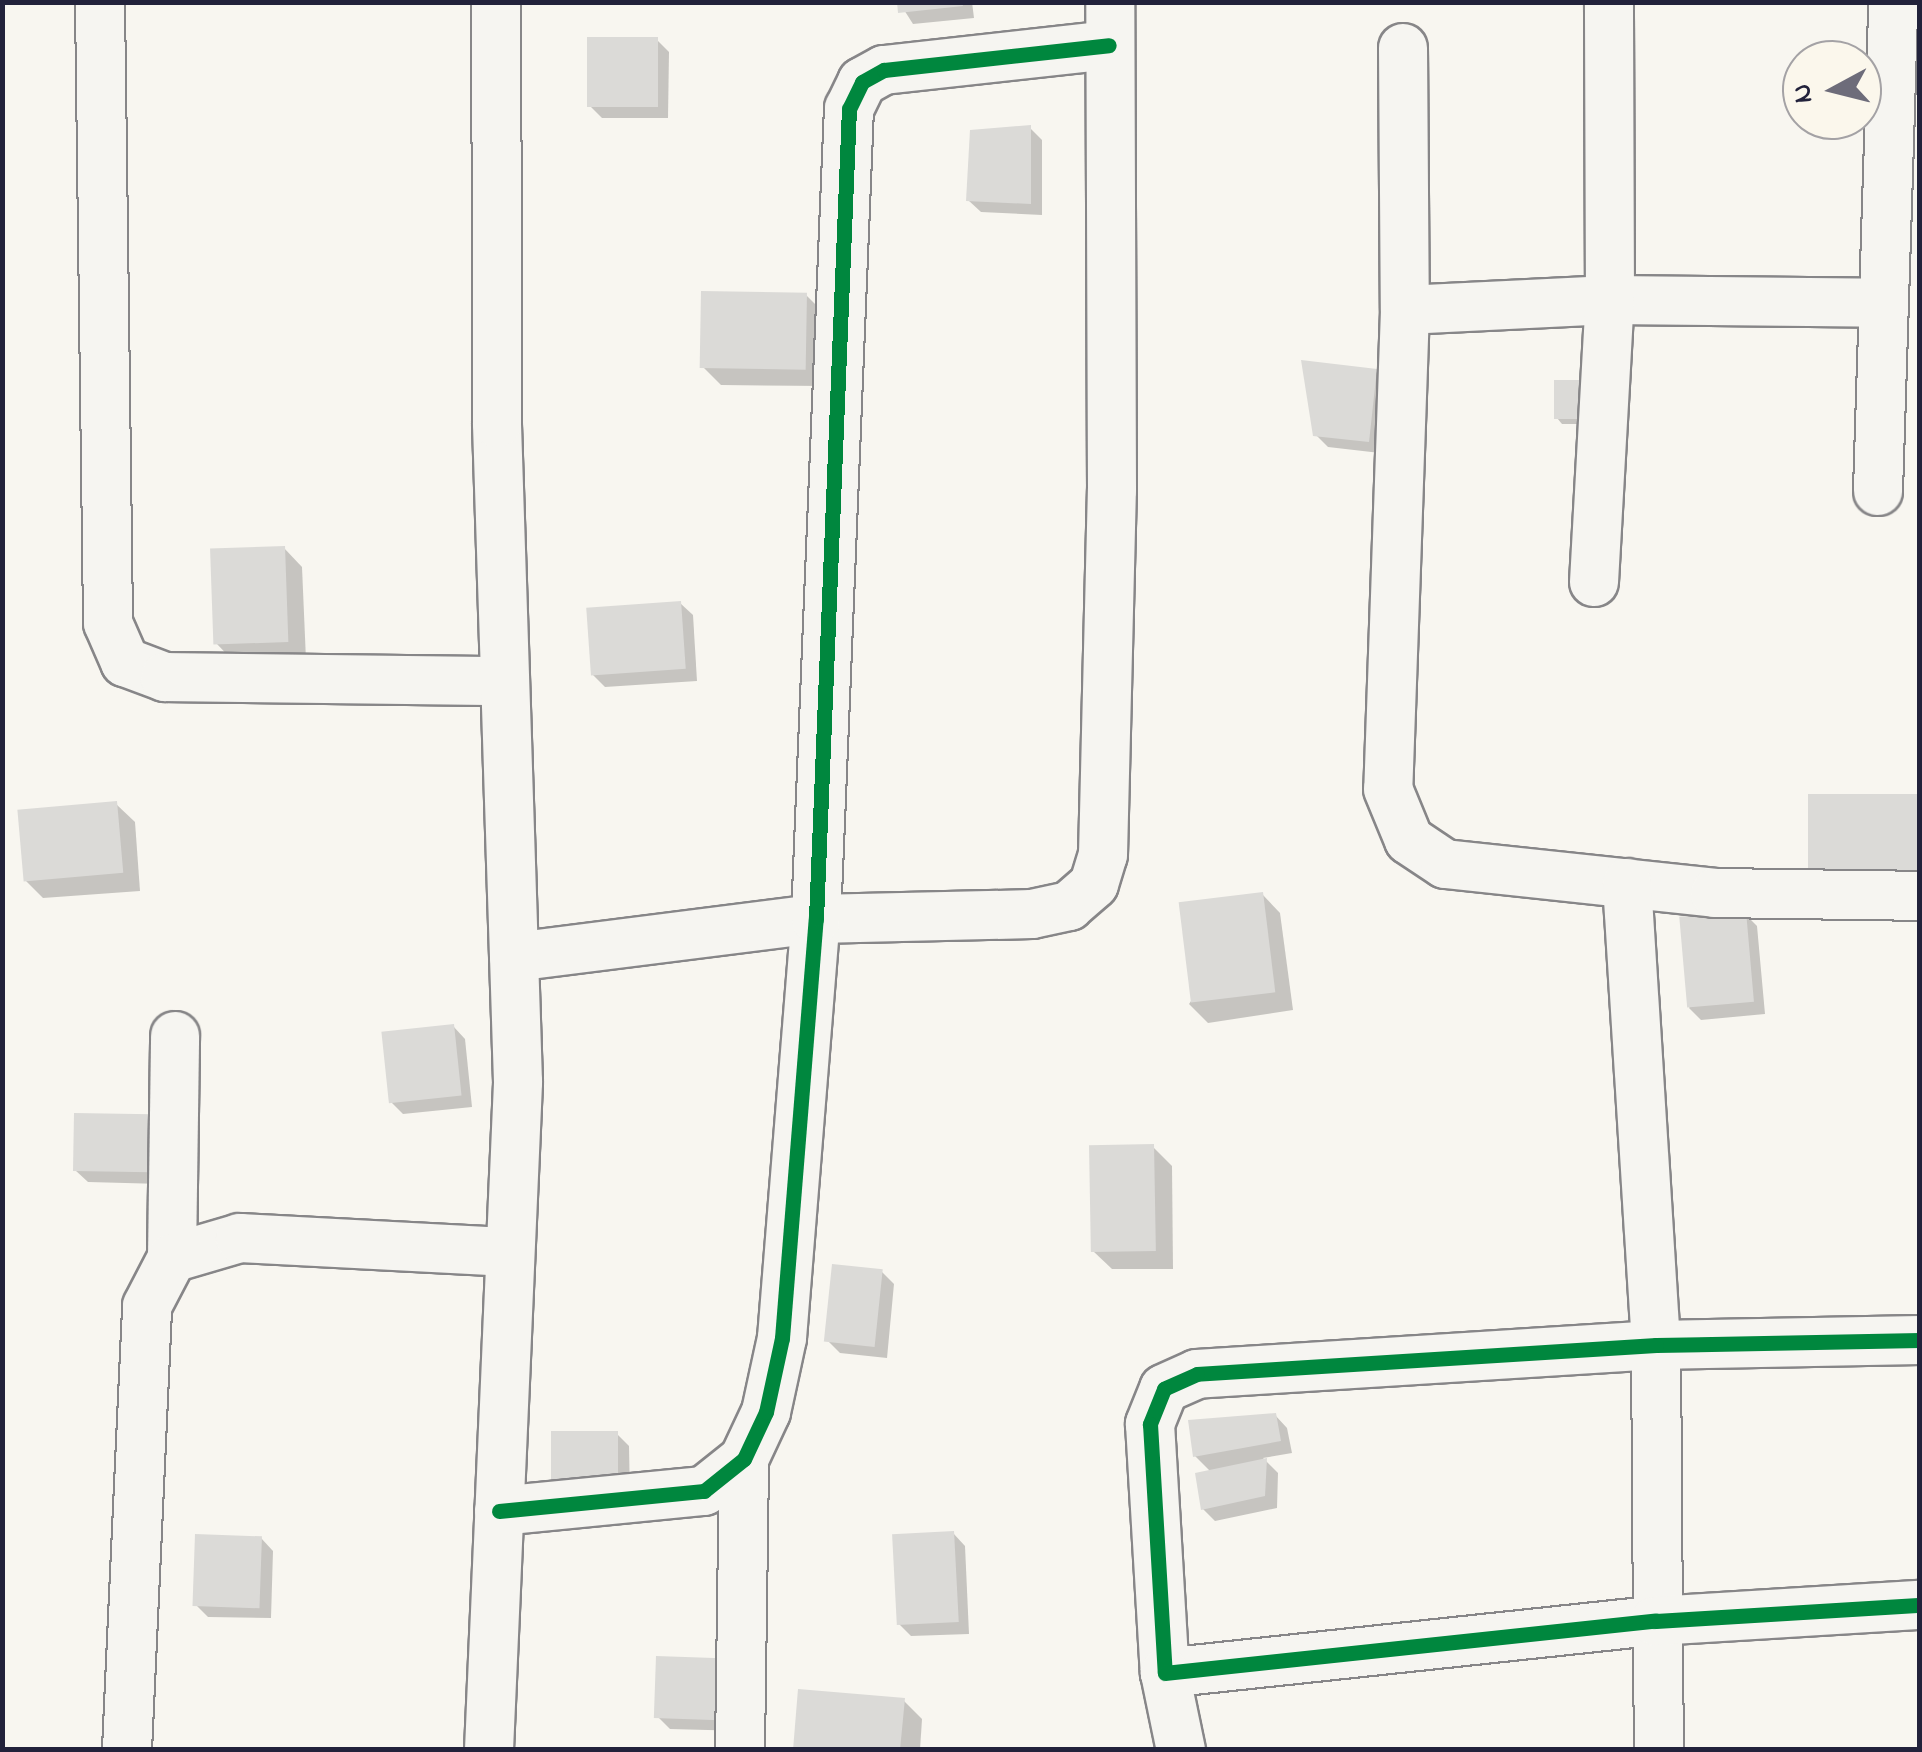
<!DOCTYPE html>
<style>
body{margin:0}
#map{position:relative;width:1922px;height:1752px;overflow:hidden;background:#f8f6f0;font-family:"Indie Flower",sans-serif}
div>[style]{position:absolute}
.shadow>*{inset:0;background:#0003}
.building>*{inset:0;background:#dbdad7;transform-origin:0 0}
.roads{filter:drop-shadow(2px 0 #878688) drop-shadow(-2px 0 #878688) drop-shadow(0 2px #878688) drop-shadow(0 -2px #878688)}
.minor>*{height:48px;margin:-24px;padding:0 24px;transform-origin:24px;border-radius:24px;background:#f6f5f1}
.cycleway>*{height:15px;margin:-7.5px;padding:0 7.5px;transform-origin:7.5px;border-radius:7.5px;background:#00873e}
span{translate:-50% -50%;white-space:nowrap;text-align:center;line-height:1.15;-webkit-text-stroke:8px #fbf7ec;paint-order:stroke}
.frame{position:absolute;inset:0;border:5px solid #22223b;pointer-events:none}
.north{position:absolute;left:1782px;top:40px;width:100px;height:100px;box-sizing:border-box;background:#fbf7ec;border:2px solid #a4a2a5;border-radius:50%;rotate:263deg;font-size:28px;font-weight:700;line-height:40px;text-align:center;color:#22223b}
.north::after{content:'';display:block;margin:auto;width:35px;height:45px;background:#6d6c7a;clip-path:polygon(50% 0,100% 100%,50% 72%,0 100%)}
</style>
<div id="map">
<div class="shadow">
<div style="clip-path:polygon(899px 2px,972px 2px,974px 18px,913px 24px)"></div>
<div style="clip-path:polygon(657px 40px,669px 52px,668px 118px,602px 118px,590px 106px)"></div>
<div style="clip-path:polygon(1030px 128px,1042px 140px,1042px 215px,981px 212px,968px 200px)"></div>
<div style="clip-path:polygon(806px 295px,825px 314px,825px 386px,721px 385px,702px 366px)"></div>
<div style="clip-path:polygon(1376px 372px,1388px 384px,1380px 453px,1328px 447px,1316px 435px)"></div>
<div style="clip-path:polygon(1588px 382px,1593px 424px,1562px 424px,1557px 418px)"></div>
<div style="clip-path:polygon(284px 548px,302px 567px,306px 660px,235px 663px,217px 644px)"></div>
<div style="clip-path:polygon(680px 603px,693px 615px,697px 681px,605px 687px,593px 675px)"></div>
<div style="clip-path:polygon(116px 804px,135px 822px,140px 891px,43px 898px,25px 880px)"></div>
<div style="clip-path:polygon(1262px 894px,1280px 913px,1293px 1010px,1208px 1023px,1189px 1004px)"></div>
<div style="clip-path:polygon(1745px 914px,1757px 926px,1765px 1014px,1701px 1020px,1689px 1008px)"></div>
<div style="clip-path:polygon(453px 1026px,465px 1039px,472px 1107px,403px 1114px,391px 1102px)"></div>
<div style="clip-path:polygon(151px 1118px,162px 1184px,88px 1182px,75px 1170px)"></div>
<div style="clip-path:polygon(1153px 1147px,1172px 1166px,1173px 1269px,1112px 1269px,1093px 1251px)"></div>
<div style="clip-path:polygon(882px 1272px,894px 1284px,887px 1358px,840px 1353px,828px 1341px)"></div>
<div style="clip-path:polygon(1275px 1415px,1287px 1428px,1292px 1453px,1263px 1458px,1278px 1473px,1277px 1508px,1215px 1521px,1203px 1509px,1211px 1472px,1195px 1456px)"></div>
<div style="clip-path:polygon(617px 1434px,629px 1446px,630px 1498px,566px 1498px)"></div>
<div style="clip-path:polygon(953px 1533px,965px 1546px,969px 1634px,911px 1636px,899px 1624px)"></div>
<div style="clip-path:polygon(261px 1538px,273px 1551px,271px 1618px,208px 1617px,196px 1605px)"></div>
<div style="clip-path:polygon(658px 1659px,745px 1731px,670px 1729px,658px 1717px)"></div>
<div style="clip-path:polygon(904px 1701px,922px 1719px,920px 1750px,796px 1750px)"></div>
</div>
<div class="building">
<div style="clip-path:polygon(897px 2px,962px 2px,963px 6px,898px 13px)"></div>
<div style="left:587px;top:37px;width:71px;height:70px"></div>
<div style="clip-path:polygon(1031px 125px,1031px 204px,966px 201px,970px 130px)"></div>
<div style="left:701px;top:291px;width:106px;height:77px;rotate:1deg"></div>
<div style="clip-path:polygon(1301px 360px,1377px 369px,1369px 442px,1313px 436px)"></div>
<div style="left:1554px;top:380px;width:35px;height:39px"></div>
<div style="left:285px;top:546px;width:96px;height:75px;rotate:88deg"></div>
<div style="left:681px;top:601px;width:68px;height:95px;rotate:86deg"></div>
<div style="left:1920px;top:794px;width:77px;height:112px;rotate:90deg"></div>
<div style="left:117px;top:801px;width:72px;height:100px;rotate:85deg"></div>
<div style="left:1263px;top:892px;width:101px;height:85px;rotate:83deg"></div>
<div style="left:1746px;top:911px;width:91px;height:67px;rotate:85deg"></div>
<div style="left:454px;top:1024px;width:72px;height:73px;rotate:84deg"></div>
<div style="left:74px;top:1113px;width:78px;height:58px;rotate:1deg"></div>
<div style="left:1154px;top:1144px;width:107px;height:65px;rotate:89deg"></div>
<div style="left:832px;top:1264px;width:51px;height:78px;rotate:6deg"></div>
<div style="clip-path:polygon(1276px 1413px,1281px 1441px,1193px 1457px,1188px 1420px)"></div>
<div style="left:551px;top:1431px;width:67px;height:55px"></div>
<div style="clip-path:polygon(1267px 1458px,1265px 1496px,1201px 1510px,1195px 1473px)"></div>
<div style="left:954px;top:1531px;width:91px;height:62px;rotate:87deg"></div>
<div style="left:195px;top:1534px;width:67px;height:72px;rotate:2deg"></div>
<div style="left:656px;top:1656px;width:80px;height:62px;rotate:2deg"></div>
<div style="clip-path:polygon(798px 1689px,905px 1698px,900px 1750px,793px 1750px)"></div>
</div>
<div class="roads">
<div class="minor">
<div style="left:100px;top:2px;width:621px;rotate:89.26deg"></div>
<div style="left:108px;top:623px;width:43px;rotate:66.4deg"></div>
<div style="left:125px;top:662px;width:43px;rotate:20.6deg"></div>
<div style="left:165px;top:677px;width:340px;rotate:0.7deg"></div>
<div style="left:1403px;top:48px;width:262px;rotate:89.6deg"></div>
<div style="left:1405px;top:310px;width:479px;rotate:92deg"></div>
<div style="left:1388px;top:789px;width:55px;rotate:67.6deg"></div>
<div style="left:1409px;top:840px;width:43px;rotate:33.7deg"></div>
<div style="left:1445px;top:864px;width:272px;rotate:6.1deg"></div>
<div style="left:1715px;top:893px;width:205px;rotate:0.8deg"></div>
<div style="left:1405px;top:310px;width:205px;rotate:-2.8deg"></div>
<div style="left:1610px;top:300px;width:273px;rotate:0.6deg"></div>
<div style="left:1878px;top:491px;width:489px;rotate:-88.2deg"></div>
<div style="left:1594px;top:582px;width:282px;rotate:-86.8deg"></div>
<div style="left:1610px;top:300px;width:298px;rotate:-90.2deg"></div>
<div style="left:1627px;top:883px;width:463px;rotate:86.4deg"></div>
<div style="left:1656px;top:1345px;width:405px;rotate:89.6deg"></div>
<div style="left:514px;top:957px;width:304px;rotate:-7.2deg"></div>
<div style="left:816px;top:919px;width:216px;rotate:-1.3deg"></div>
<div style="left:1032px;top:914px;width:38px;rotate:-12deg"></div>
<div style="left:1069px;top:906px;width:33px;rotate:-41deg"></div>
<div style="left:1094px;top:884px;width:30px;rotate:-73deg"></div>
<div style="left:1103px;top:855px;width:365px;rotate:-88.6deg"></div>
<div style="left:1112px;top:490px;width:488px;rotate:-90.2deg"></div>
<div style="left:172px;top:1258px;width:222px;rotate:-89.2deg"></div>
<div style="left:1920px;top:1340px;width:264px;rotate:178.9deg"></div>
<div style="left:1656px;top:1345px;width:460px;rotate:176.4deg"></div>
<div style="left:1197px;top:1374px;width:36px;rotate:156deg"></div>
<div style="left:1164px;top:1389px;width:38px;rotate:112deg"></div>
<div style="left:1150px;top:1424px;width:249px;rotate:86.6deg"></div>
<div style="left:1165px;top:1673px;width:493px;rotate:-6.1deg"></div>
<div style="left:1655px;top:1621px;width:265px;rotate:-3.5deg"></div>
<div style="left:499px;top:1511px;width:206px;rotate:-5.6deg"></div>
<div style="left:704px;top:1491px;width:51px;rotate:-38.7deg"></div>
<div style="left:744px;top:1459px;width:52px;rotate:-64.9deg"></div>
<div style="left:766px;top:1412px;width:76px;rotate:-77.8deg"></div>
<div style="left:782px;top:1338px;width:420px;rotate:-85.4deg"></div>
<div style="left:816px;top:919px;width:811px;rotate:-87.67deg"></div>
<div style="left:849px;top:109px;width:30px;rotate:-64deg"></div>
<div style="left:862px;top:82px;width:25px;rotate:-29deg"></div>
<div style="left:884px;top:70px;width:226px;rotate:-6.3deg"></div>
<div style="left:1165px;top:1673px;width:79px;rotate:78.3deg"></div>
<div style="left:127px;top:1750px;width:444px;rotate:-87.4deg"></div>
<div style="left:147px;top:1306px;width:54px;rotate:-62.5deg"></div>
<div style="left:172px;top:1258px;width:71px;rotate:-16.4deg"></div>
<div style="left:240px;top:1238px;width:270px;rotate:3deg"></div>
<div style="left:489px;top:1750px;width:669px;rotate:-87.51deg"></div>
<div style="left:518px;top:1082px;width:659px;rotate:-91.83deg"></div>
<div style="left:497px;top:423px;width:421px;rotate:-90.1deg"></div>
<div style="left:740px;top:1750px;width:291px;rotate:-89.2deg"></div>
</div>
</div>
<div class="cycleway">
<div style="left:1920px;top:1340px;width:264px;rotate:178.9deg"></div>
<div style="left:1656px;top:1345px;width:460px;rotate:176.4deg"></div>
<div style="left:1197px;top:1374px;width:36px;rotate:156deg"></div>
<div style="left:1164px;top:1389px;width:38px;rotate:112deg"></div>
<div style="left:1150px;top:1424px;width:249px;rotate:86.6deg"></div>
<div style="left:1165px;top:1673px;width:493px;rotate:-6.1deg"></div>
<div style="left:1655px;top:1621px;width:265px;rotate:-3.5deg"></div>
<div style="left:499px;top:1511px;width:206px;rotate:-5.6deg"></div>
<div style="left:704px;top:1491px;width:51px;rotate:-38.7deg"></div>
<div style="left:744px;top:1459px;width:52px;rotate:-64.9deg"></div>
<div style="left:766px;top:1412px;width:76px;rotate:-77.8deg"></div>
<div style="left:782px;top:1338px;width:420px;rotate:-85.4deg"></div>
<div style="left:816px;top:919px;width:811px;rotate:-87.67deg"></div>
<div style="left:849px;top:109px;width:30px;rotate:-64deg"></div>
<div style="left:862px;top:82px;width:25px;rotate:-29deg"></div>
<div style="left:884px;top:70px;width:226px;rotate:-6.3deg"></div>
</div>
<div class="frame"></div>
<div class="north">N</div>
</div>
